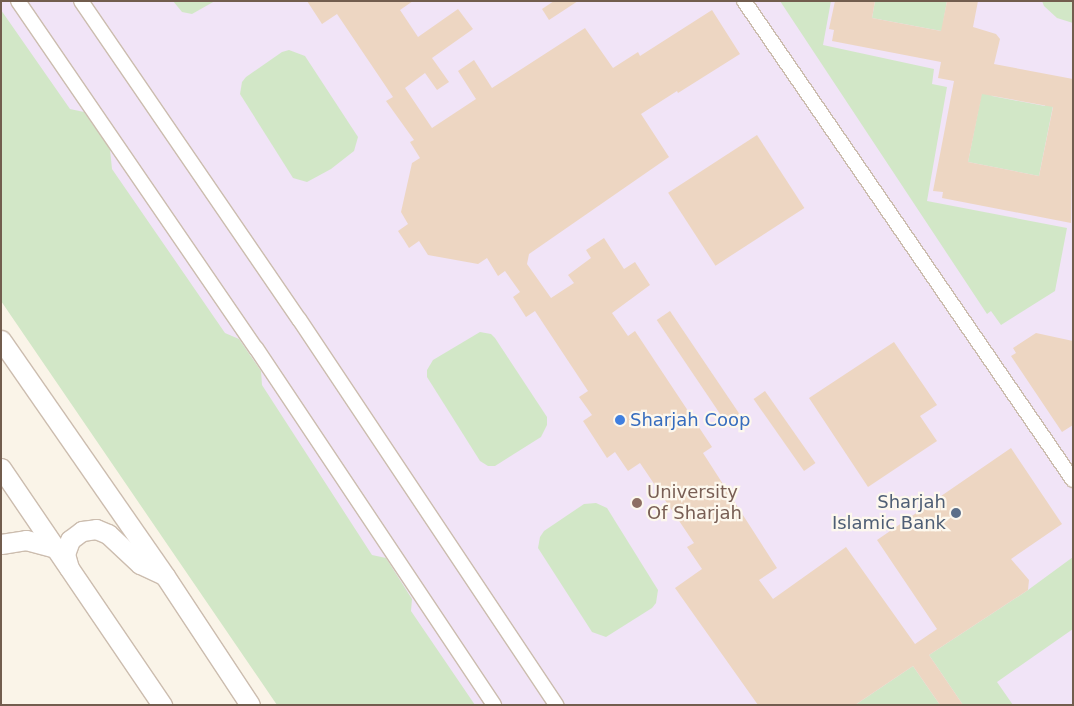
<!DOCTYPE html>
<style>
body{margin:0}
#map{position:relative;width:1074px;height:706px;overflow:hidden;background:#faf4e8;font-family:"DejaVu Sans",sans-serif}
div>[style]{position:absolute}
.education>*{inset:0;background:#f1e4f7}
.green>*{inset:0;background:#d2e7c7}
.building>*{inset:0;background:#edd6c2;transform-origin:0 0}
.roads{filter:drop-shadow(1px 0 #ccbdaf) drop-shadow(-1px 0 #ccbdaf) drop-shadow(0 1px #ccbdaf) drop-shadow(0 -1px #ccbdaf)}
.street>*{height:14px;margin:-7px;padding:0 7px;transform-origin:7px;border-radius:7px;background:#fff}
.secondary>*{height:19px;margin:-9.5px;padding:0 9.5px;transform-origin:9.5px;border-radius:9.5px;background:#fff}
.dots>*{width:14px;height:14px;translate:-50% -50%;box-sizing:border-box;border:2px solid #fdf8ee;border-radius:50%}
span{translate:-50% -50%;white-space:nowrap;text-align:center;line-height:1.15;-webkit-text-stroke:4.5px #fdf8ee;paint-order:stroke}
.shop-label{font-size:18px;color:#366cbe}
.left{translate:0 -50%;text-align:left}
.education-label{font-size:18px;color:#785e54}
.service-label{font-size:18px;color:#4e5e75}
.right{translate:-100% -50%;text-align:right}
.frame{position:absolute;inset:0;border:2px solid #725d4e;pointer-events:none}
</style>
<div id="map">
<div class="education">
<div style="clip-path:polygon(1px 1px,1073px 1px,1073px 705px,339px 705px,1px 210px)"></div>
</div>
<div class="green">
<div style="clip-path:polygon(173px 1px,215px 1px,192px 14px,182px 12px)"></div>
<div style="clip-path:polygon(780px 1px,831px 1px,823px 45px,934px 69px,932px 84px,947px 87px,927px 201px,1067px 228px,1055px 291px,1001px 325px,991px 311px,987px 314px)"></div>
<div style="clip-path:polygon(875px 1px,947px 1px,943px 23px,952px 33px,872px 18px)"></div>
<div style="clip-path:polygon(1042px 1px,1073px 1px,1073px 23px,1057px 18px,1044px 6px)"></div>
<div style="clip-path:polygon(1px 10px,70px 109px,84px 112px,110px 149px,112px 169px,225px 333px,239px 339px,261px 371px,262px 385px,372px 555px,386px 558px,412px 599px,411px 611px,475px 705px,277px 705px,44px 364px,1px 301px)"></div>
<div style="clip-path:polygon(289px 50px,305px 56px,358px 137px,354px 151px,331px 169px,307px 182px,293px 178px,240px 94px,242px 82px,246px 77px,282px 52px)"></div>
<div style="clip-path:polygon(984px 81px,992px 96px,1045px 106px,1048px 95px,1055px 96px,1039px 176px,968px 162px)"></div>
<div style="clip-path:polygon(480px 332px,491px 334px,495px 338px,547px 417px,547px 425px,541px 437px,495px 466px,488px 466px,480px 461px,427px 377px,427px 370px,433px 360px)"></div>
<div style="clip-path:polygon(596px 503px,607px 508px,658px 590px,656px 603px,652px 608px,606px 637px,592px 632px,538px 548px,540px 537px,544px 531px,584px 504px)"></div>
<div style="clip-path:polygon(1073px 557px,1073px 629px,997px 682px,1013px 705px,963px 705px,929px 655px,1028px 590px)"></div>
<div style="clip-path:polygon(913px 666px,940px 705px,855px 705px)"></div>
</div>
<div class="building">
<div style="clip-path:polygon(307px 1px,413px 1px,400px 10px,418px 37px,458px 9px,473px 29px,432px 58px,449px 82px,437px 90px,425px 73px,405px 88px,432px 128px,476px 99px,458px 71px,474px 60px,492px 88px,585px 28px,613px 68px,638px 52px,640px 56px,712px 10px,740px 54px,678px 93px,677px 91px,641px 114px,669px 157px,529px 254px,527px 264px,551px 298px,574px 283px,568px 275px,591px 258px,586px 250px,604px 238px,624px 269px,635px 262px,650px 285px,612px 313px,628px 336px,635px 331px,712px 447px,703px 453px,777px 568px,759px 580px,773px 599px,846px 547px,915px 644px,937px 629px,877px 540px,1011px 448px,1062px 524px,1011px 559px,1029px 580px,1028px 590px,929px 655px,963px 705px,940px 705px,913px 666px,855px 705px,758px 705px,675px 588px,702px 569px,687px 547px,694px 543px,640px 463px,628px 471px,615px 452px,607px 458px,583px 421px,592px 415px,579px 397px,588px 391px,535px 311px,526px 317px,513px 297px,520px 292px,505px 271px,498px 276px,487px 258px,478px 264px,428px 255px,419px 241px,409px 248px,404px 240px,398px 231px,408px 224px,401px 212px,412px 163px,420px 158px,410px 142px,414px 140px,386px 101px,393px 97px,337px 14px,322px 24px)"></div>
<div style="clip-path:polygon(554px 1px,578px 1px,549px 20px,542px 9px)"></div>
<div style="clip-path:polygon(evenodd,835px 1px,875px 1px,872px 18px,941px 31px,947px 1px,978px 1px,973px 27px,996px 34px,1000px 39px,994px 64px,1073px 79px,1071px 223px,942px 198px,943px 192px,933px 191px,954px 81px,938px 78px,941px 62px,832px 41px,834px 30px,829px 29px,835px 1px,982px 94px,1053px 107px,1039px 176px,968px 162px,982px 94px)"></div>
<div style="left:757px;top:135px;width:87px;height:106px;rotate:57deg"></div>
<div style="left:670px;top:311px;width:130px;height:16px;rotate:56deg"></div>
<div style="clip-path:polygon(1036px 333px,1073px 341px,1073px 425px,1062px 432px,1011px 356px,1016px 353px,1013px 348px)"></div>
<div style="clip-path:polygon(894px 342px,937px 405px,920px 416px,937px 441px,868px 487px,809px 398px)"></div>
<div style="left:765px;top:391px;width:88px;height:14px;rotate:55deg"></div>
</div>
<div class="roads">
<div class="street">
<div style="left:18px;top:1px;width:421px;rotate:55.6deg"></div>
<div style="left:256px;top:348px;width:429px;rotate:56.3deg"></div>
<div style="left:81px;top:1px;width:386px;rotate:55.6deg"></div>
<div style="left:299px;top:319px;width:464px;rotate:56.3deg"></div>
<div style="left:744px;top:1px;width:581px;rotate:55.52deg"></div>
</div>
<div class="secondary">
<div style="left:1px;top:340px;width:287px;rotate:55.2deg"></div>
<div style="left:165px;top:576px;width:154px;rotate:56.6deg"></div>
<div style="left:1px;top:468px;width:287px;rotate:55.8deg"></div>
<div style="left:1px;top:544px;width:25px;rotate:-9deg"></div>
<div style="left:26px;top:540px;width:30px;rotate:15deg"></div>
<div style="left:69px;top:568px;width:15px;rotate:-106deg"></div>
<div style="left:65px;top:554px;width:15px;rotate:-70deg"></div>
<div style="left:70px;top:540px;width:15px;rotate:-37deg"></div>
<div style="left:82px;top:531px;width:14px;rotate:-8deg"></div>
<div style="left:96px;top:529px;width:13px;rotate:23deg"></div>
<div style="left:108px;top:534px;width:44px;rotate:43.2deg"></div>
<div style="left:140px;top:564px;width:26px;rotate:25deg"></div>
</div>
</div>
<div class="dots">
<div style="left:620px;top:420px;background:#3f7fe0"></div>
<div style="left:637px;top:503px;background:#8d6e63"></div>
<div style="left:956px;top:513px;background:#5c6f8a"></div>
</div>
<div class="shop-label">
<span class="left" style="left:630px;top:420px">Sharjah Coop</span>
</div>
<div class="education-label">
<span class="left" style="left:647px;top:503px">University<br>Of Sharjah</span>
</div>
<div class="service-label">
<span class="right" style="left:946px;top:513px">Sharjah<br>Islamic Bank</span>
</div>
<div class="frame"></div>
</div>
